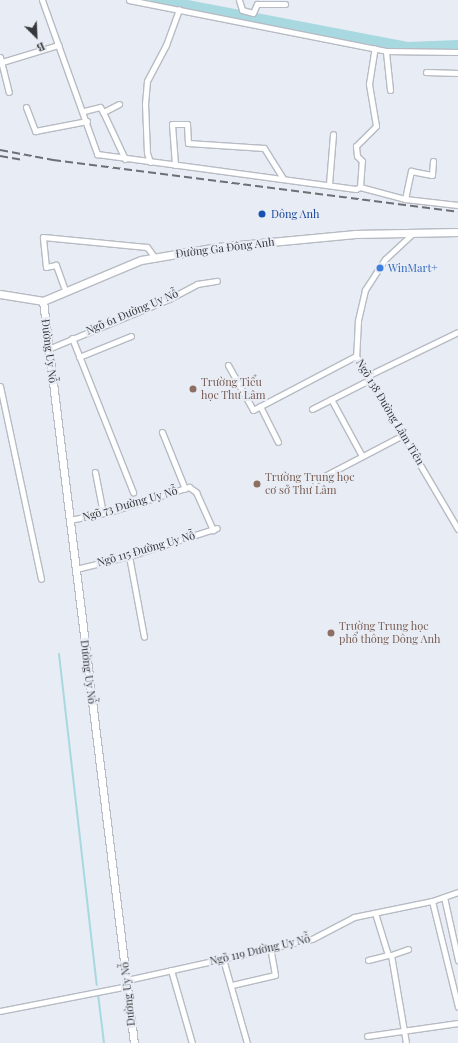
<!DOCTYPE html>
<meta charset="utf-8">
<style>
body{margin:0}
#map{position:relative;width:458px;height:1043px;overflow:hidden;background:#e8ecf4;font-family:"Playfair Display",serif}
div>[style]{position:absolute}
.stream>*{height:2px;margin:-1px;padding:0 1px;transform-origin:1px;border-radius:1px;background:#a8d8e0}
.river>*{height:12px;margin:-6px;padding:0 6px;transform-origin:6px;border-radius:6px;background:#a8d8e0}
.roads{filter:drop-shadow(1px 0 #b7bbc3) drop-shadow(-1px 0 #b7bbc3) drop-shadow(0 1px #b7bbc3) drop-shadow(0 -1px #b7bbc3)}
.street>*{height:5px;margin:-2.5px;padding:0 2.5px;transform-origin:2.5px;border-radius:2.5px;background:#fff}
.secondary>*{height:7px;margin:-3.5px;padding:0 3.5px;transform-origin:3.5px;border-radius:3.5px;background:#fff}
.rail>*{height:2px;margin-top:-1px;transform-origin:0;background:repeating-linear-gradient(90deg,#6d6f74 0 8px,transparent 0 12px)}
.dots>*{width:11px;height:11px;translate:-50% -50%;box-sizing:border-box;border:2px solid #e8ecf4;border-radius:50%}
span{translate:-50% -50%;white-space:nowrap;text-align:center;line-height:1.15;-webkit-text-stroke:4px #e8ecf4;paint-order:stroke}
.transit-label{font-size:11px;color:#164399}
.left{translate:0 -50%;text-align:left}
.street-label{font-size:11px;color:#35373a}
.shop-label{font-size:11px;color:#366cbe}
.education-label{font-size:11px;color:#785e54}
.north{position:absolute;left:16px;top:16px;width:40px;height:40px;-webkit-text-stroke:3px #e8ecf4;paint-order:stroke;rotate:156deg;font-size:11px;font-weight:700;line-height:16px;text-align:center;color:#35373a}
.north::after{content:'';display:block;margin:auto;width:14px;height:18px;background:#35373a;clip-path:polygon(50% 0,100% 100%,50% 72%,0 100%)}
</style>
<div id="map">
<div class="stream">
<div style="left:59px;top:654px;width:333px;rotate:83.5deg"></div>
<div style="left:98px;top:994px;width:49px;rotate:83deg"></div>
</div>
<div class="river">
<div style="left:156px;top:0;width:257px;rotate:10.8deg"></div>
<div style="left:408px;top:48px;width:50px;rotate:-2.3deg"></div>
</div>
<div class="roads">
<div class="street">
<div style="left:42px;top:0;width:164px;rotate:70.3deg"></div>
<div style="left:97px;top:154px;width:261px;rotate:7.7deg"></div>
<div style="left:356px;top:189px;width:4px;rotate:-27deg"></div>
<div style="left:360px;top:187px;width:47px;rotate:14.9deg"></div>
<div style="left:405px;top:199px;width:53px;rotate:6.5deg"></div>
<div style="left:129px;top:0;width:262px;rotate:11.2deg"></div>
<div style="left:239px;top:0;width:10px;rotate:73deg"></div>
<div style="left:242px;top:10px;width:11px;rotate:15deg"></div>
<div style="left:253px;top:13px;width:10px;rotate:-66deg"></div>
<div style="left:257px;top:4px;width:28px"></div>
<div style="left:0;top:57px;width:36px;rotate:76deg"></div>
<div style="left:2px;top:62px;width:59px;rotate:-16.9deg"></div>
<div style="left:426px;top:72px;width:32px;rotate:2deg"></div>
<div style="left:390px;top:90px;width:39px;rotate:-96deg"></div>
<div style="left:386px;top:51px;width:72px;rotate:0.8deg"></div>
<div style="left:119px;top:104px;width:18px;rotate:153deg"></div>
<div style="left:103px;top:112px;width:52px;rotate:64.9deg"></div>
<div style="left:26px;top:107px;width:26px;rotate:69deg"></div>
<div style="left:35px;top:131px;width:53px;rotate:-10.9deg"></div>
<div style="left:84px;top:111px;width:16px;rotate:-14deg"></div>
<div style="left:100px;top:107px;width:6px;rotate:59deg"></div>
<div style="left:150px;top:162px;width:9px;rotate:-108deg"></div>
<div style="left:147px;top:153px;width:49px;rotate:-92.3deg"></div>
<div style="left:145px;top:104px;width:23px;rotate:-85deg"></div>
<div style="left:147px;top:81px;width:41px;rotate:-62.2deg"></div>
<div style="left:166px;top:45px;width:38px;rotate:-70deg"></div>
<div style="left:175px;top:165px;width:41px;rotate:-94.2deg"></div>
<div style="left:172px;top:124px;width:15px"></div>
<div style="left:187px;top:124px;width:19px;rotate:87deg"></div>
<div style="left:188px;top:143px;width:76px;rotate:3.8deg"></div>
<div style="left:264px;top:148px;width:36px;rotate:58deg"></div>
<div style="left:329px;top:184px;width:50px;rotate:-85.4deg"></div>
<div style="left:360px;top:187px;width:26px;rotate:-86deg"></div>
<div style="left:362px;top:161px;width:7px;rotate:-135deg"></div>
<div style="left:357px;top:156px;width:10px;rotate:-96deg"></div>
<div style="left:356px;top:146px;width:28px;rotate:-45deg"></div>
<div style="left:376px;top:126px;width:43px;rotate:-99.5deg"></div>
<div style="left:369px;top:84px;width:36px;rotate:-81deg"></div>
<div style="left:405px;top:199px;width:29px;rotate:-78deg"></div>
<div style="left:411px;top:171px;width:21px;rotate:11deg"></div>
<div style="left:432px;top:175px;width:14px;rotate:-86deg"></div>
<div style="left:412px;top:234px;width:37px;rotate:137deg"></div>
<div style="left:385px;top:259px;width:37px;rotate:123deg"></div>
<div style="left:365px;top:290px;width:32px;rotate:103deg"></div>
<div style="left:358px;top:321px;width:35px;rotate:93deg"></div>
<div style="left:356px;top:356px;width:201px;rotate:59.5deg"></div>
<div style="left:65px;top:290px;width:27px;rotate:-110deg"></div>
<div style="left:56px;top:265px;width:10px;rotate:169deg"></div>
<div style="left:46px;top:267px;width:30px;rotate:-96deg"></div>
<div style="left:43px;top:237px;width:104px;rotate:5.5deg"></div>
<div style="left:147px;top:247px;width:14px;rotate:54deg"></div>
<div style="left:72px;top:338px;width:166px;rotate:68.4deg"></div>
<div style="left:48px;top:349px;width:131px;rotate:-22.5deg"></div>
<div style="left:169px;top:299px;width:32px;rotate:-28deg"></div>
<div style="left:197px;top:284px;width:20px;rotate:-9deg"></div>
<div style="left:79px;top:357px;width:56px;rotate:-22deg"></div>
<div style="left:228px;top:365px;width:51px;rotate:60.9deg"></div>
<div style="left:253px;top:410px;width:116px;rotate:-27.7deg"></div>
<div style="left:367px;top:376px;width:101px;rotate:-25.8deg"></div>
<div style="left:0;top:386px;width:197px;rotate:78deg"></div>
<div style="left:331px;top:399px;width:65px;rotate:61.5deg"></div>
<div style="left:260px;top:406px;width:40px;rotate:63.4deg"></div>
<div style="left:312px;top:409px;width:64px;rotate:-27deg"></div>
<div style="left:162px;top:432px;width:61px;rotate:68deg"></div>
<div style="left:95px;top:472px;width:42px;rotate:79deg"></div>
<div style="left:315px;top:481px;width:99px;rotate:-27.6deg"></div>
<div style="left:70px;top:520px;width:43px;rotate:-12.1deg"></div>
<div style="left:112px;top:511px;width:81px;rotate:-17.3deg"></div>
<div style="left:189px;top:487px;width:9px;rotate:36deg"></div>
<div style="left:196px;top:492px;width:42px;rotate:65.9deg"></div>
<div style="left:129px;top:556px;width:82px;rotate:79.5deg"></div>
<div style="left:76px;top:569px;width:55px;rotate:-13.8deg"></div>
<div style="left:129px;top:556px;width:92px;rotate:-17.7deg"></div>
<div style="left:444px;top:897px;width:65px;rotate:77.5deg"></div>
<div style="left:432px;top:901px;width:109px;rotate:76.2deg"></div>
<div style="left:375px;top:913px;width:44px;rotate:72.8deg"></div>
<div style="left:388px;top:955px;width:3px"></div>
<div style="left:391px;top:955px;width:89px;rotate:80.3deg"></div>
<div style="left:391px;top:955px;width:18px;rotate:-19deg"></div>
<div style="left:223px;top:959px;width:87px;rotate:74.1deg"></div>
<div style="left:368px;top:960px;width:21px;rotate:-14deg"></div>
<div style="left:171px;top:970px;width:76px;rotate:74deg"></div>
<div style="left:127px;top:980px;width:189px;rotate:-12.5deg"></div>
<div style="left:312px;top:939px;width:47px;rotate:-27.6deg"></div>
<div style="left:354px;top:917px;width:80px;rotate:-11.6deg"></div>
<div style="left:432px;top:901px;width:28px;rotate:-19deg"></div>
<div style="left:232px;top:985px;width:44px;rotate:-13.1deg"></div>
<div style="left:275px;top:975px;width:27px;rotate:-100deg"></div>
<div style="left:0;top:1011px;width:129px;rotate:-11.1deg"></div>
<div style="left:367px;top:1036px;width:92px;rotate:-8.1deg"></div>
</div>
<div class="secondary">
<div style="left:0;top:294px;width:44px;rotate:9.2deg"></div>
<div style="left:43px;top:301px;width:106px;rotate:-22.7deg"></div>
<div style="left:141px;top:260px;width:78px;rotate:-9.6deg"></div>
<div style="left:218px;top:247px;width:138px;rotate:-5.4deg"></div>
<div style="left:355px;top:234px;width:103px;rotate:-1.1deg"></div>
<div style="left:43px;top:301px;width:748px;rotate:83.01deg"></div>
</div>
</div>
<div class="rail">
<div style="left:0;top:150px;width:54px;rotate:10.7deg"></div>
<div style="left:53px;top:160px;width:408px;rotate:7.3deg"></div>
<div style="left:0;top:156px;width:22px;rotate:10deg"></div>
</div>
<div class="dots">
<div style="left:262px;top:214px;background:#1a4fb4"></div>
<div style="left:380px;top:268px;background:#3f7fe0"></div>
<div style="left:193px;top:389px;background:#8d6e63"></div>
<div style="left:257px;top:484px;background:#8d6e63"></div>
<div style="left:331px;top:633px;background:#8d6e63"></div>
</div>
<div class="transit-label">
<span class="left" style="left:271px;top:214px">Đông Anh</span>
</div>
<div class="street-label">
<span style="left:225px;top:248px;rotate:-7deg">Đường Ga Đông Anh</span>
<span style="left:132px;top:312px;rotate:-23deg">Ngõ 61 Đường Uy Nỗ</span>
<span style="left:49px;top:351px;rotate:83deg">Đường Uy Nỗ</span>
<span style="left:390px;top:412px;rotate:59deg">Ngõ 138 Đường Lâm Tiên</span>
<span style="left:130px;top:504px;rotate:-16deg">Ngõ 73 Đường Uy Nỗ</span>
<span style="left:146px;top:549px;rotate:-16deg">Ngõ 115 Đường Uy Nỗ</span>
<span style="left:88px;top:672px;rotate:83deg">Đường Uy Nỗ</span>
<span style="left:260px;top:950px;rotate:-13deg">Ngõ 119 Đường Uy Nỗ</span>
<span style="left:128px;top:994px;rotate:-96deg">Đường Uy Nỗ</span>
</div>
<div class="shop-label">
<span class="left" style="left:388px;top:268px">WinMart+</span>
</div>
<div class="education-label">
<span class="left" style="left:201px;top:389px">Trường Tiểu<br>học Thư Lâm</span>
<span class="left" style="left:265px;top:484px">Trường Trung học<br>cơ sở Thư Lâm</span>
<span class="left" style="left:339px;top:633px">Trường Trung học<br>phổ thông Đông Anh</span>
</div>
<div class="north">B</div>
</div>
